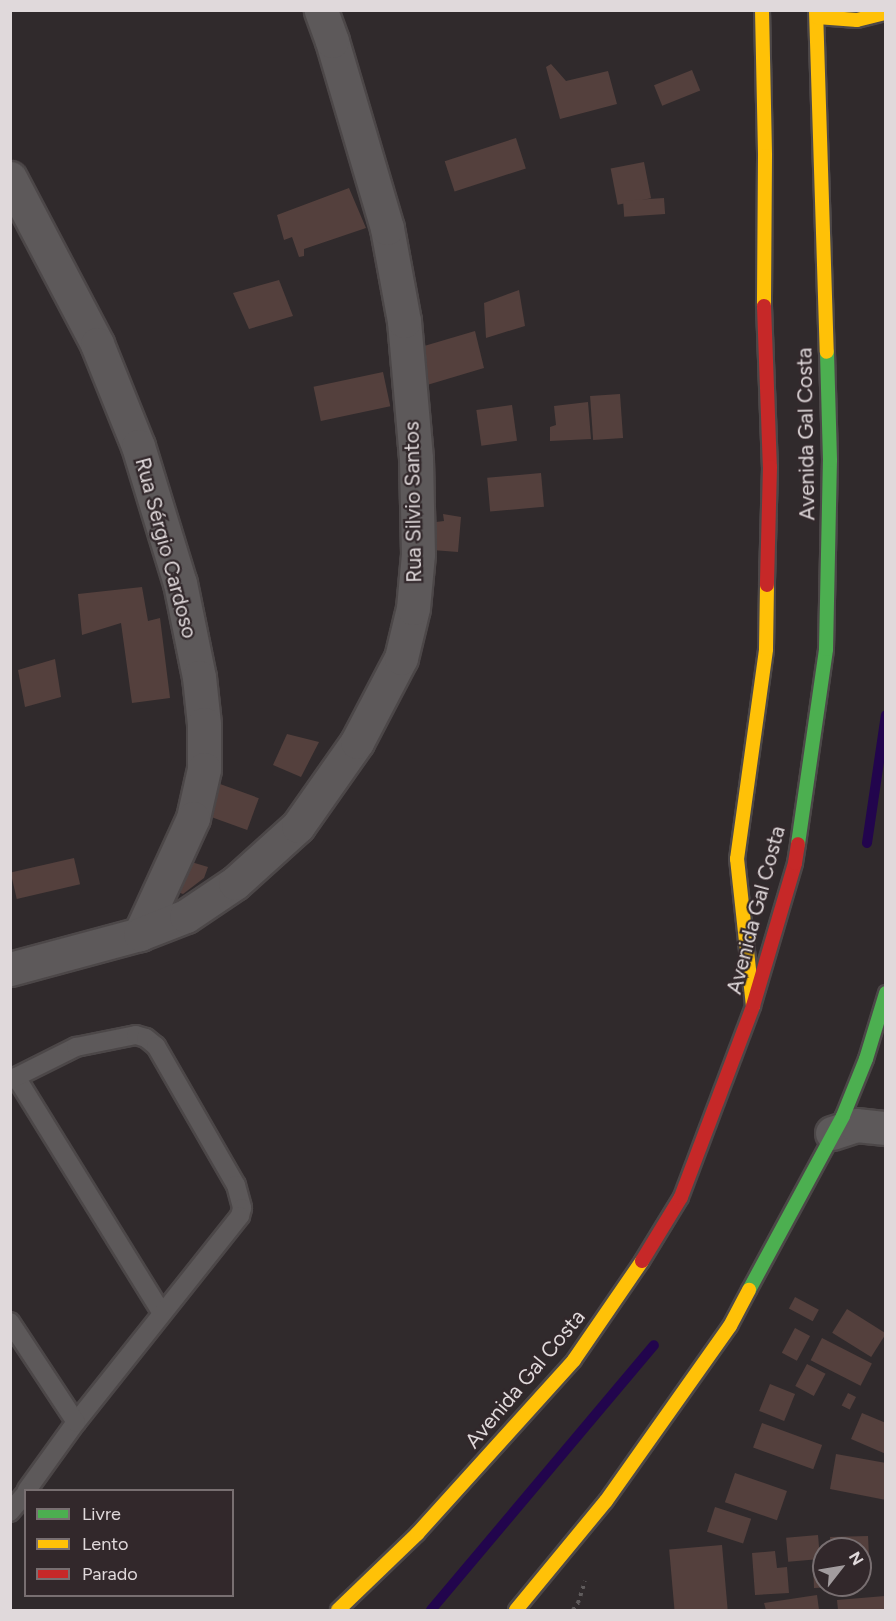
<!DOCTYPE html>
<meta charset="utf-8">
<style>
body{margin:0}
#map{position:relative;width:896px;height:1621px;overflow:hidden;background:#302a2c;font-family:Figtree,sans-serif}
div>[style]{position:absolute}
.stream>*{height:10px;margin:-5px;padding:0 5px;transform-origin:5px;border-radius:5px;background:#22054d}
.building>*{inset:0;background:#54403d;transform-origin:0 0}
.path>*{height:4px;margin-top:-2px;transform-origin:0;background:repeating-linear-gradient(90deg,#5f5b5c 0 3px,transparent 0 7.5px)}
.roads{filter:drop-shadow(2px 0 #4c4748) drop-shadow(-2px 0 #4c4748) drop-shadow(0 2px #4c4748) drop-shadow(0 -2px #4c4748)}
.lane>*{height:18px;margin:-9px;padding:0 9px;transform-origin:9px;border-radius:9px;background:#5d595a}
.street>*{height:33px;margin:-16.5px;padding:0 16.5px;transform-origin:16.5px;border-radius:16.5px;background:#5d595a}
.fast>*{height:14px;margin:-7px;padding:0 7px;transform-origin:7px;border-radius:7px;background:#4caf50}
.slow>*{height:14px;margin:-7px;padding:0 7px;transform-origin:7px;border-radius:7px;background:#ffc107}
.jam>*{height:14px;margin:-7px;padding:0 7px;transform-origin:7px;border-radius:7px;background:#c62828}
span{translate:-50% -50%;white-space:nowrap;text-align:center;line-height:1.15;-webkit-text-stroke:4.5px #32282b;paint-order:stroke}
.street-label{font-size:21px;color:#e0d9db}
.frame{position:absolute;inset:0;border:12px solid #e0d9db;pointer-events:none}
.legend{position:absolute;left:24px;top:1489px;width:210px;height:108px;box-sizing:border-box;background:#32282b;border:2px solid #786f71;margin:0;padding:8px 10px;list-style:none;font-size:18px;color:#e0d9db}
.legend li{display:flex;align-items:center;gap:12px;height:30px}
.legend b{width:30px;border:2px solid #786f71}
.north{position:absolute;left:812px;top:1537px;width:60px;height:60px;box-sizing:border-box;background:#32282b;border:2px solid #786f71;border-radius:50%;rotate:59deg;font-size:16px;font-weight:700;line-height:24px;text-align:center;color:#e0d9db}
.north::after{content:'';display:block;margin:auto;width:21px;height:27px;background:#a29c9e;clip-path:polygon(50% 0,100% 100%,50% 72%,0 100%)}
</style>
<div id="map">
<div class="stream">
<div style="left:867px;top:843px;width:129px;rotate:-81.6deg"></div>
<div style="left:431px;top:1610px;width:346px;rotate:-49.9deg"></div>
</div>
<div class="building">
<div style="clip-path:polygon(551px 64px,566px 81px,608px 71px,617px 104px,560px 119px,546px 67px)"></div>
<div style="left:692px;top:70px;width:22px;height:41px;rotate:68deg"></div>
<div style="left:516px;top:138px;width:32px;height:75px;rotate:72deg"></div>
<div style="left:644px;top:162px;width:37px;height:34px;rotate:79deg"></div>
<div style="clip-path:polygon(349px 188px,366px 228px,304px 249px,304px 256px,299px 257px,292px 237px,284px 240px,277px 215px)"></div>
<div style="left:664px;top:198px;width:16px;height:41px;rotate:86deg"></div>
<div style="clip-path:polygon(279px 280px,293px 316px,249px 329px,233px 293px)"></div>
<div style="clip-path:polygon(519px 290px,525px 326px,486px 338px,484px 303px)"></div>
<div style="clip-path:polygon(475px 331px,484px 368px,417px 388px,414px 349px)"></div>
<div style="left:383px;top:372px;width:35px;height:71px;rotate:78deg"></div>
<div style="left:620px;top:394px;width:44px;height:30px;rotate:86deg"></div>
<div style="clip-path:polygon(588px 402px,591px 439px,550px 441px,550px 427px,556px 425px,554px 406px)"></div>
<div style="left:512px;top:405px;width:36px;height:36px;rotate:82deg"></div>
<div style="left:541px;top:473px;width:34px;height:54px;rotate:85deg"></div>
<div style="clip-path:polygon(443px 514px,461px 517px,458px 552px,432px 550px,436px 522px,444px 521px)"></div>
<div style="clip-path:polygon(142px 587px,148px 621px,160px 618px,170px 698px,132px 703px,121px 623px,82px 635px,78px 594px)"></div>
<div style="clip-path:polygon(55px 659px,61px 697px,25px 707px,18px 670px)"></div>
<div style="clip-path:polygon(287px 734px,319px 742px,301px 777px,273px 765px)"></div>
<div style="left:209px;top:780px;width:53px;height:34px;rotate:20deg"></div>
<div style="left:74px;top:858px;width:27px;height:65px;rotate:77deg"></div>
<div style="clip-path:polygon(178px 858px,208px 867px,204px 878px,183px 894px,164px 887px)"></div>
<div style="left:795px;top:1297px;width:27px;height:13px;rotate:28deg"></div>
<div style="left:847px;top:1309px;width:46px;height:28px;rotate:32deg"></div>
<div style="left:795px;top:1328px;width:17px;height:28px;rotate:28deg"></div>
<div style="left:822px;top:1338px;width:56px;height:25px;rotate:27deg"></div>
<div style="left:807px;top:1364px;width:21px;height:25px;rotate:28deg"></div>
<div style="left:770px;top:1384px;width:27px;height:29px;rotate:22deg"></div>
<div style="left:848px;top:1393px;width:9px;height:14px;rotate:27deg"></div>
<div style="clip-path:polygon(862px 1413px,886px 1423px,886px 1454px,851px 1439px)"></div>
<div style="left:762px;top:1423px;width:64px;height:26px;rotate:20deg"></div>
<div style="clip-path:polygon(836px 1454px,886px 1463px,886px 1500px,830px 1489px)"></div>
<div style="left:735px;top:1473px;width:55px;height:31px;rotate:19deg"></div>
<div style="left:715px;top:1507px;width:38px;height:26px;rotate:18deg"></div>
<div style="left:818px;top:1535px;width:24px;height:32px;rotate:85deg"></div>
<div style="clip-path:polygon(868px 1536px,869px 1556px,860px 1557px,860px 1549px,831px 1549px,830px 1537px)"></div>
<div style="left:722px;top:1545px;width:65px;height:53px;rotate:85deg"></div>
<div style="clip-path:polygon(775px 1551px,777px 1568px,787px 1567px,789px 1593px,755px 1595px,752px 1553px)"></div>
<div style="clip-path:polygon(824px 1560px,824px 1585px,839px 1587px,814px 1588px,813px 1561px)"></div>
<div style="clip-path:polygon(817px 1595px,819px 1610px,766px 1610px,764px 1603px)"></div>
<div style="clip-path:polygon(885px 1596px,886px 1610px,838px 1610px,837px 1600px)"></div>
</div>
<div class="path">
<div style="left:573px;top:1610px;width:9px;rotate:-54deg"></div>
<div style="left:578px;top:1603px;width:23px;rotate:-72deg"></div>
</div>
<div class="roads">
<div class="lane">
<div style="left:16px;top:1077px;width:276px;rotate:58.3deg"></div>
<div style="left:10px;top:1080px;width:74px;rotate:-26.6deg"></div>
<div style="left:76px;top:1047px;width:61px;rotate:-11.3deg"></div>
<div style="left:136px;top:1035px;width:10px;rotate:17deg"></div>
<div style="left:146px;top:1038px;width:13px;rotate:39deg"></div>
<div style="left:156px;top:1046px;width:160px;rotate:60.1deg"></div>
<div style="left:236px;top:1185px;width:24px;rotate:75deg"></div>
<div style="left:242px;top:1208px;width:8px;rotate:104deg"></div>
<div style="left:240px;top:1216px;width:263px;rotate:128.5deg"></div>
<div style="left:76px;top:1422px;width:84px;rotate:125.8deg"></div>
<div style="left:10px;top:1322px;width:120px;rotate:56.6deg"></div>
<div style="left:10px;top:1512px;width:25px;rotate:-50deg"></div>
</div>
<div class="street">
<div style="left:10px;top:178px;width:187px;rotate:62.3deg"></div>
<div style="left:97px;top:344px;width:110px;rotate:68.1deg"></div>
<div style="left:138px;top:446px;width:143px;rotate:73deg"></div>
<div style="left:180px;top:583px;width:96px;rotate:78.6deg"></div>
<div style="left:199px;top:677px;width:47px;rotate:83.9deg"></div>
<div style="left:204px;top:724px;width:45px;rotate:90deg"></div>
<div style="left:204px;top:769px;width:50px;rotate:102.7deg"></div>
<div style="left:193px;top:818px;width:128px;rotate:114.6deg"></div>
<div style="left:10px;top:969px;width:135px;rotate:-15.1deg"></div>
<div style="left:140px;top:934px;width:49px;rotate:-21.4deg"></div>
<div style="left:186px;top:916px;width:59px;rotate:-34deg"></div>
<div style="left:235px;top:883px;width:85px;rotate:-42.1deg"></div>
<div style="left:298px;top:826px;width:103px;rotate:-54.9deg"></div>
<div style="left:357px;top:742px;width:95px;rotate:-62.4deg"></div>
<div style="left:401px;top:658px;width:51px;rotate:-76.5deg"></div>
<div style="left:413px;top:608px;width:54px;rotate:-84.7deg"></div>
<div style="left:418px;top:554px;width:96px;rotate:-91.2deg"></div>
<div style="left:416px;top:458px;width:138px;rotate:-95deg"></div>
<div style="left:404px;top:321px;width:95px;rotate:-100.4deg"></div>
<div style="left:387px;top:228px;width:195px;rotate:-106.4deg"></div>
<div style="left:332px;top:41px;width:33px;rotate:-110deg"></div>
<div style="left:832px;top:1133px;width:25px;rotate:-18deg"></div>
<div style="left:856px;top:1125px;width:30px;rotate:6deg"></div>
</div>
<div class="fast">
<div style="left:798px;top:844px;width:197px;rotate:-81.8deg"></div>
<div style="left:826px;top:649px;width:189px;rotate:-88.8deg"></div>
<div style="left:830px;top:460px;width:108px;rotate:-91.6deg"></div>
<div style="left:749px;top:1290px;width:198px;rotate:-61.6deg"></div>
<div style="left:843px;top:1116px;width:61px;rotate:-68deg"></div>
<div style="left:866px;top:1059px;width:69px;rotate:-73.1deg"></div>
</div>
<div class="slow">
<div style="left:762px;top:10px;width:146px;rotate:88.8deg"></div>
<div style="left:765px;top:156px;width:150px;rotate:90.4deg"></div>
<div style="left:816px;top:10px;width:342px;rotate:88.2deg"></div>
<div style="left:817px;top:17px;width:40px;rotate:4.3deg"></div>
<div style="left:857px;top:20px;width:30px;rotate:-14deg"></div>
<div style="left:753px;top:1006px;width:148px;rotate:-96.2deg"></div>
<div style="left:737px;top:859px;width:212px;rotate:-82.1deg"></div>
<div style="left:766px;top:649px;width:64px;rotate:-89.1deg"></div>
<div style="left:338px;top:1610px;width:110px;rotate:-43.9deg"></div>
<div style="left:417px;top:1534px;width:234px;rotate:-47.9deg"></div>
<div style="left:574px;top:1360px;width:120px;rotate:-55.5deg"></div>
<div style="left:516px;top:1610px;width:141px;rotate:-50.5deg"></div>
<div style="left:606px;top:1501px;width:214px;rotate:-54.7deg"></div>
<div style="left:730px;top:1326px;width:41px;rotate:-62.2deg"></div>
</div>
<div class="jam">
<div style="left:764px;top:306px;width:161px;rotate:87.9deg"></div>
<div style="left:770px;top:467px;width:118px;rotate:91.5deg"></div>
<div style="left:642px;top:1261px;width:75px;rotate:-58.6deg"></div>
<div style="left:681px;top:1197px;width:204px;rotate:-69.3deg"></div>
<div style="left:753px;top:1006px;width:149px;rotate:-73.6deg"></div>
<div style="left:795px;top:863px;width:19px;rotate:-81deg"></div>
</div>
</div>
<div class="street-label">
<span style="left:806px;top:434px;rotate:-91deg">Avenida Gal Costa</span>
<span style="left:413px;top:502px;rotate:-91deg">Rua Silvio Santos</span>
<span style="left:166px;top:548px;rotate:75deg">Rua Sérgio Cardoso</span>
<span style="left:756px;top:910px;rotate:-75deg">Avenida Gal Costa</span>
<span style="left:525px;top:1379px;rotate:-50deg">Avenida Gal Costa</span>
</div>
<div class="frame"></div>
<ul class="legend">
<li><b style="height:8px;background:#4caf50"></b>Livre</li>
<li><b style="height:8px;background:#ffc107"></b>Lento</li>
<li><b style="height:8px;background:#c62828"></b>Parado</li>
</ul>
<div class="north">N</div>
</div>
